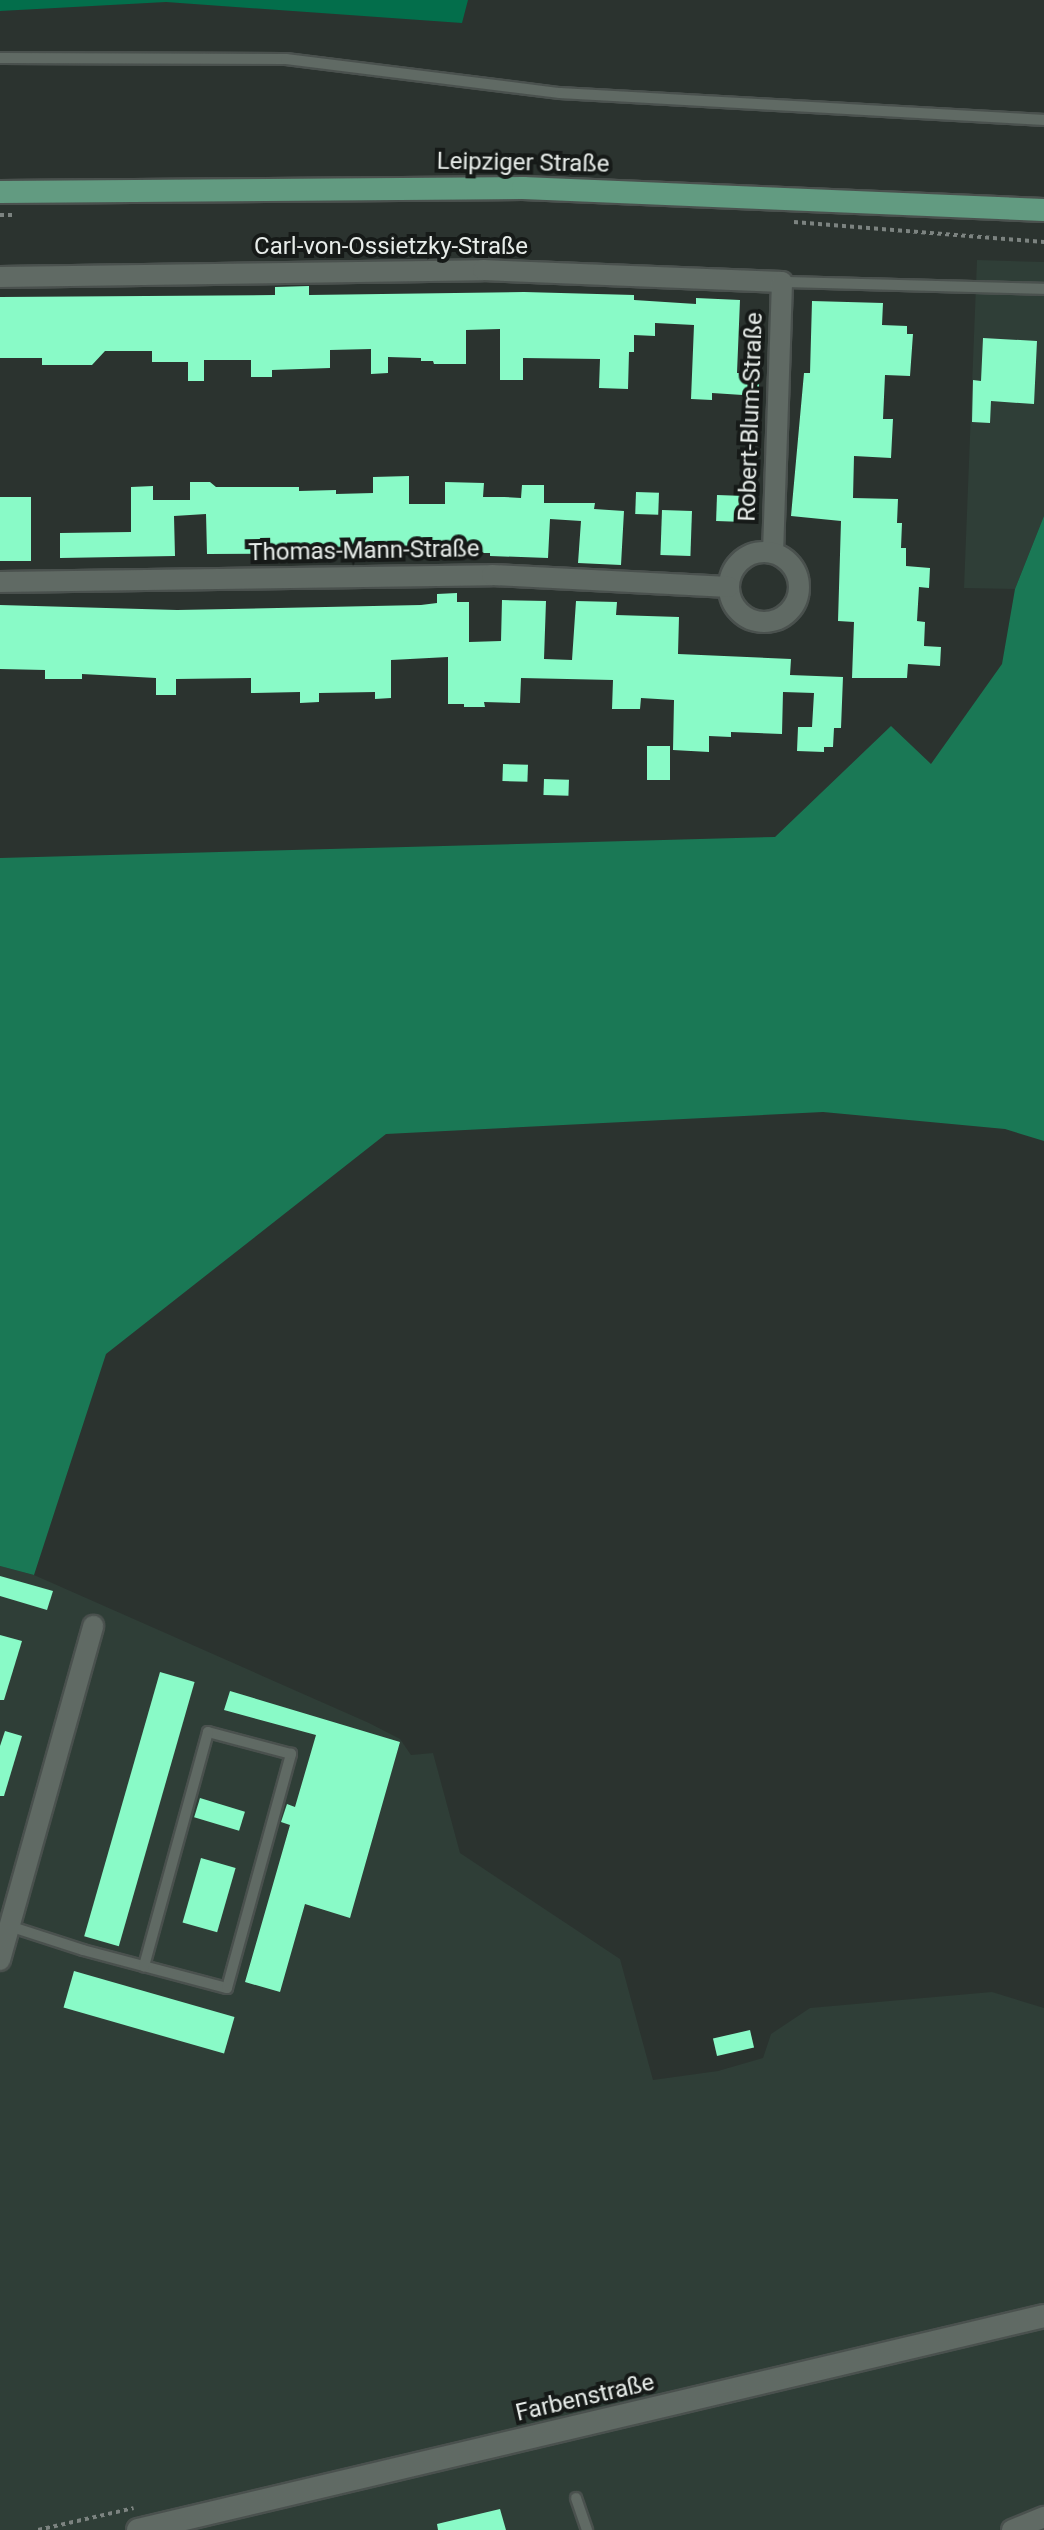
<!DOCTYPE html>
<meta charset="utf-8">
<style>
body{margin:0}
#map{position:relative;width:1044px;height:2530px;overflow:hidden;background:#2b332f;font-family:Roboto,sans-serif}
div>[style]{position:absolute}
.built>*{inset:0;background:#2f3e37}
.forest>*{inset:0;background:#1a7855}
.water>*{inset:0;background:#036e4b}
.building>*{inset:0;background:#89fac7;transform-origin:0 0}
.path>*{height:4px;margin-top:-2px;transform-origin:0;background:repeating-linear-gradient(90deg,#7c8380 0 4px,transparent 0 8px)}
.roads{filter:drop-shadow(2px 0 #4a514e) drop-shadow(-2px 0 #4a514e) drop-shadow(0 2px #4a514e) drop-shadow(0 -2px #4a514e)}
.service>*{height:10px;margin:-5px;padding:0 5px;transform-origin:5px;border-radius:5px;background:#606a64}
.minor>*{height:20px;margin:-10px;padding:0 10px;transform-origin:10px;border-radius:10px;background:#606a64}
.minor>.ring{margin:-10px;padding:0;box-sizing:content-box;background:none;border:20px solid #606a64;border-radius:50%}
.tertiary>*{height:22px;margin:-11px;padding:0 11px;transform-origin:11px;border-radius:11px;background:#606a64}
.primary>*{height:22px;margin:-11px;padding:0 11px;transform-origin:11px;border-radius:11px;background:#629b81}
span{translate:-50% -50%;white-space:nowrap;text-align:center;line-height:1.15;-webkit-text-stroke:8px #161a18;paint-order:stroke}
.street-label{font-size:24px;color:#e7ece9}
</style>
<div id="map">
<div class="built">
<div style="clip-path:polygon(977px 260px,1044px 262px,1044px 516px,1015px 589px,964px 588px)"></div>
<div style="clip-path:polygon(0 1566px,34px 1575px,369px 1723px,400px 1739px,411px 1755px,433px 1753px,460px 1853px,620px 1959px,653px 2080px,718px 2071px,763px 2058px,771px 2034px,810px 2008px,992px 1992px,1044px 2008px,1044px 2530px,0 2530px)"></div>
</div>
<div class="forest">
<div style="clip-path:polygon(1044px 516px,1044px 1141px,1005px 1129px,823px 1112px,386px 1134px,106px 1354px,34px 1575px,0 1566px,0 858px,775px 837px,891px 726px,931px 764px,1002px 664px,1015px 589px)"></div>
</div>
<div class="water">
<div style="clip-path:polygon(0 0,468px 0,462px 23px,166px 2px,0 11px)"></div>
</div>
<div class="building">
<div style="clip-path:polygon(309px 286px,309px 295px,524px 292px,634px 295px,634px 300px,696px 304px,696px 298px,740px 300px,737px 373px,760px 374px,758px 396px,712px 393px,712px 400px,691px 399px,694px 325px,655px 323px,655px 336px,634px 335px,634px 352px,629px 352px,628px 389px,599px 388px,600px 359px,523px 358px,523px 380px,500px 380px,500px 329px,466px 330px,466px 364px,434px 364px,433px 361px,421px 361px,421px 358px,388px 357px,388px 373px,371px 374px,371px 349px,330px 350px,330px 368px,272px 370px,272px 377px,251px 377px,251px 360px,204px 360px,204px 381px,188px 381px,188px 362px,152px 362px,152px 351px,105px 351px,92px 365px,42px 365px,42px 358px,0 358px,0 297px,275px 295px,275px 287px)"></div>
<div style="clip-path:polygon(812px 301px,883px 303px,882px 325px,907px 326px,907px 334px,913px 334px,910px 376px,885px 375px,883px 419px,893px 419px,891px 458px,854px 456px,853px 498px,898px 499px,897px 523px,902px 523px,901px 548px,906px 548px,906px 566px,930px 568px,929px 588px,919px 587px,917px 621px,925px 622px,924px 646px,941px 647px,940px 666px,908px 664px,907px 678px,852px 678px,854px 622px,838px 621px,841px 521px,791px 516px,804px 373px,810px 373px)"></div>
<div style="clip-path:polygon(983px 338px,1037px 341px,1034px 404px,991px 401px,990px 423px,972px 422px,973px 380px,981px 381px)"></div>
<div style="clip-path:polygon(409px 476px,409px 504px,445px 504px,445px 482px,484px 483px,483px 497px,504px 497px,521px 498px,522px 485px,544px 485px,544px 503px,595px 503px,594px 509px,624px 511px,621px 565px,578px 563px,581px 521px,550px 519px,548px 558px,490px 556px,490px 553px,207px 554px,206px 514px,174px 516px,175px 556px,60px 558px,60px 533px,131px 532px,131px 487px,153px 486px,153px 500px,190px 500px,190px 482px,210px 482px,216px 487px,299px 487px,299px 491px,336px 490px,336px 494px,373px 493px,373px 477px)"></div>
<div style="left:636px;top:492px;width:23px;height:22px;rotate:2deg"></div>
<div style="left:717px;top:495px;width:28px;height:26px;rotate:2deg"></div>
<div style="left:0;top:497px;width:31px;height:64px"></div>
<div style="left:662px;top:510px;width:30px;height:45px;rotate:2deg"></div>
<div style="clip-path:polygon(457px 593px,457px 602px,469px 602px,469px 642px,501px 641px,502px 600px,546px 601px,544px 659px,572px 660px,576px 601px,617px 602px,616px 615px,679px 617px,678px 654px,791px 659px,790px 675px,843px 677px,841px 728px,834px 728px,833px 747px,824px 747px,824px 752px,797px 751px,798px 727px,812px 727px,814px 693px,783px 692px,782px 734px,731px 732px,731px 737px,709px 736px,709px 752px,673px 750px,674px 700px,641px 698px,640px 709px,612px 709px,613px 680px,521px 678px,520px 703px,484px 702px,485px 707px,464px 707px,464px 704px,448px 704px,448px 657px,391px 660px,391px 698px,375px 699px,375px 692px,319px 693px,319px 702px,300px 703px,300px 692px,251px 693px,251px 678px,176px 679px,176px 695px,156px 695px,156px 678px,82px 674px,82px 679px,45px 679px,45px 670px,0 669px,0 605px,177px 610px,421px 605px,437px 603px,437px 594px)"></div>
<div style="left:647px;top:746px;width:23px;height:34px"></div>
<div style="left:503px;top:764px;width:25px;height:17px;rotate:2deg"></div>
<div style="left:544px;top:779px;width:25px;height:16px;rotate:2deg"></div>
<div style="clip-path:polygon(0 1576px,53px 1591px,47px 1610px,0 1596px)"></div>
<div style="clip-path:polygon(0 1635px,22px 1641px,4px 1700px,0 1700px)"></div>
<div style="left:160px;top:1672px;width:36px;height:275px;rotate:16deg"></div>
<div style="clip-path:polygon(230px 1691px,400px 1742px,350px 1918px,305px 1904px,280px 1992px,245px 1982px,290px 1825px,281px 1822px,287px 1804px,295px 1807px,316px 1735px,224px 1710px)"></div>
<div style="clip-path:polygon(5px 1731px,22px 1736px,4px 1796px,0 1796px,0 1746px)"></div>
<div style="left:200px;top:1798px;width:47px;height:20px;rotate:17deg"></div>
<div style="left:201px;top:1858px;width:36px;height:67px;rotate:16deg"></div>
<div style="left:74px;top:1971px;width:167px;height:38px;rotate:16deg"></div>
<div style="left:750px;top:2030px;width:18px;height:38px;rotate:77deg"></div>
<div style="clip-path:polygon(500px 2509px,506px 2530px,438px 2530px,437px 2524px)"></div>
</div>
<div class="path">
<div style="left:0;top:215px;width:14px"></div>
<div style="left:794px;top:222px;width:251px;rotate:4.6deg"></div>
<div style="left:38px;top:2530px;width:98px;rotate:-12.9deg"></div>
</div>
<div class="roads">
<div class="service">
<div style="left:0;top:58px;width:286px;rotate:0.2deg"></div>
<div style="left:286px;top:59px;width:276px;rotate:7.1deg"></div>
<div style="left:560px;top:93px;width:485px;rotate:3.2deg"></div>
<div style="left:782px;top:282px;width:262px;rotate:1.5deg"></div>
<div style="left:9px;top:1926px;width:78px;rotate:18deg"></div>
<div style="left:83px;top:1950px;width:149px;rotate:14.8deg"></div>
<div style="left:227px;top:1988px;width:243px;rotate:-74.7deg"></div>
<div style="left:291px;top:1754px;width:86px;rotate:-165.2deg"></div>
<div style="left:208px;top:1732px;width:243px;rotate:105.3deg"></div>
<div style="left:576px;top:2498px;width:34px;rotate:71deg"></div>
</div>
<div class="minor">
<div style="left:0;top:277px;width:483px;rotate:-0.8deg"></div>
<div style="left:483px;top:270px;width:299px;rotate:2.3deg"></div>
<div style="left:782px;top:282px;width:271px;rotate:91.9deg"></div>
<div class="ring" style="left:729px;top:552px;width:50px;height:50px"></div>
<div style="left:0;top:582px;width:492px;rotate:-0.8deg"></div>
<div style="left:492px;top:575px;width:237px;rotate:2.9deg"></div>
<div style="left:0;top:1960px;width:347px;rotate:-74.4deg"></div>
<div style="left:1012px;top:2530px;width:35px;rotate:-22deg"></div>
</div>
<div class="tertiary">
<div style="left:138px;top:2530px;width:931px;rotate:-13.29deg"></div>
</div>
<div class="primary">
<div style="left:0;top:192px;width:523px;rotate:-0.44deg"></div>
<div style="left:523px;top:188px;width:521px;rotate:2.42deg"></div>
</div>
</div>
<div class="street-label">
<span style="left:523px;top:163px;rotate:1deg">Leipziger Straße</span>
<span style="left:391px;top:247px">Carl-von-Ossietzky-Straße</span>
<span style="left:751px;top:417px;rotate:-88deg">Robert-Blum-Straße</span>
<span style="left:364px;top:551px;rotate:-1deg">Thomas-Mann-Straße</span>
<span style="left:585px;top:2398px;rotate:-13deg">Farbenstraße</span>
</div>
</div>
